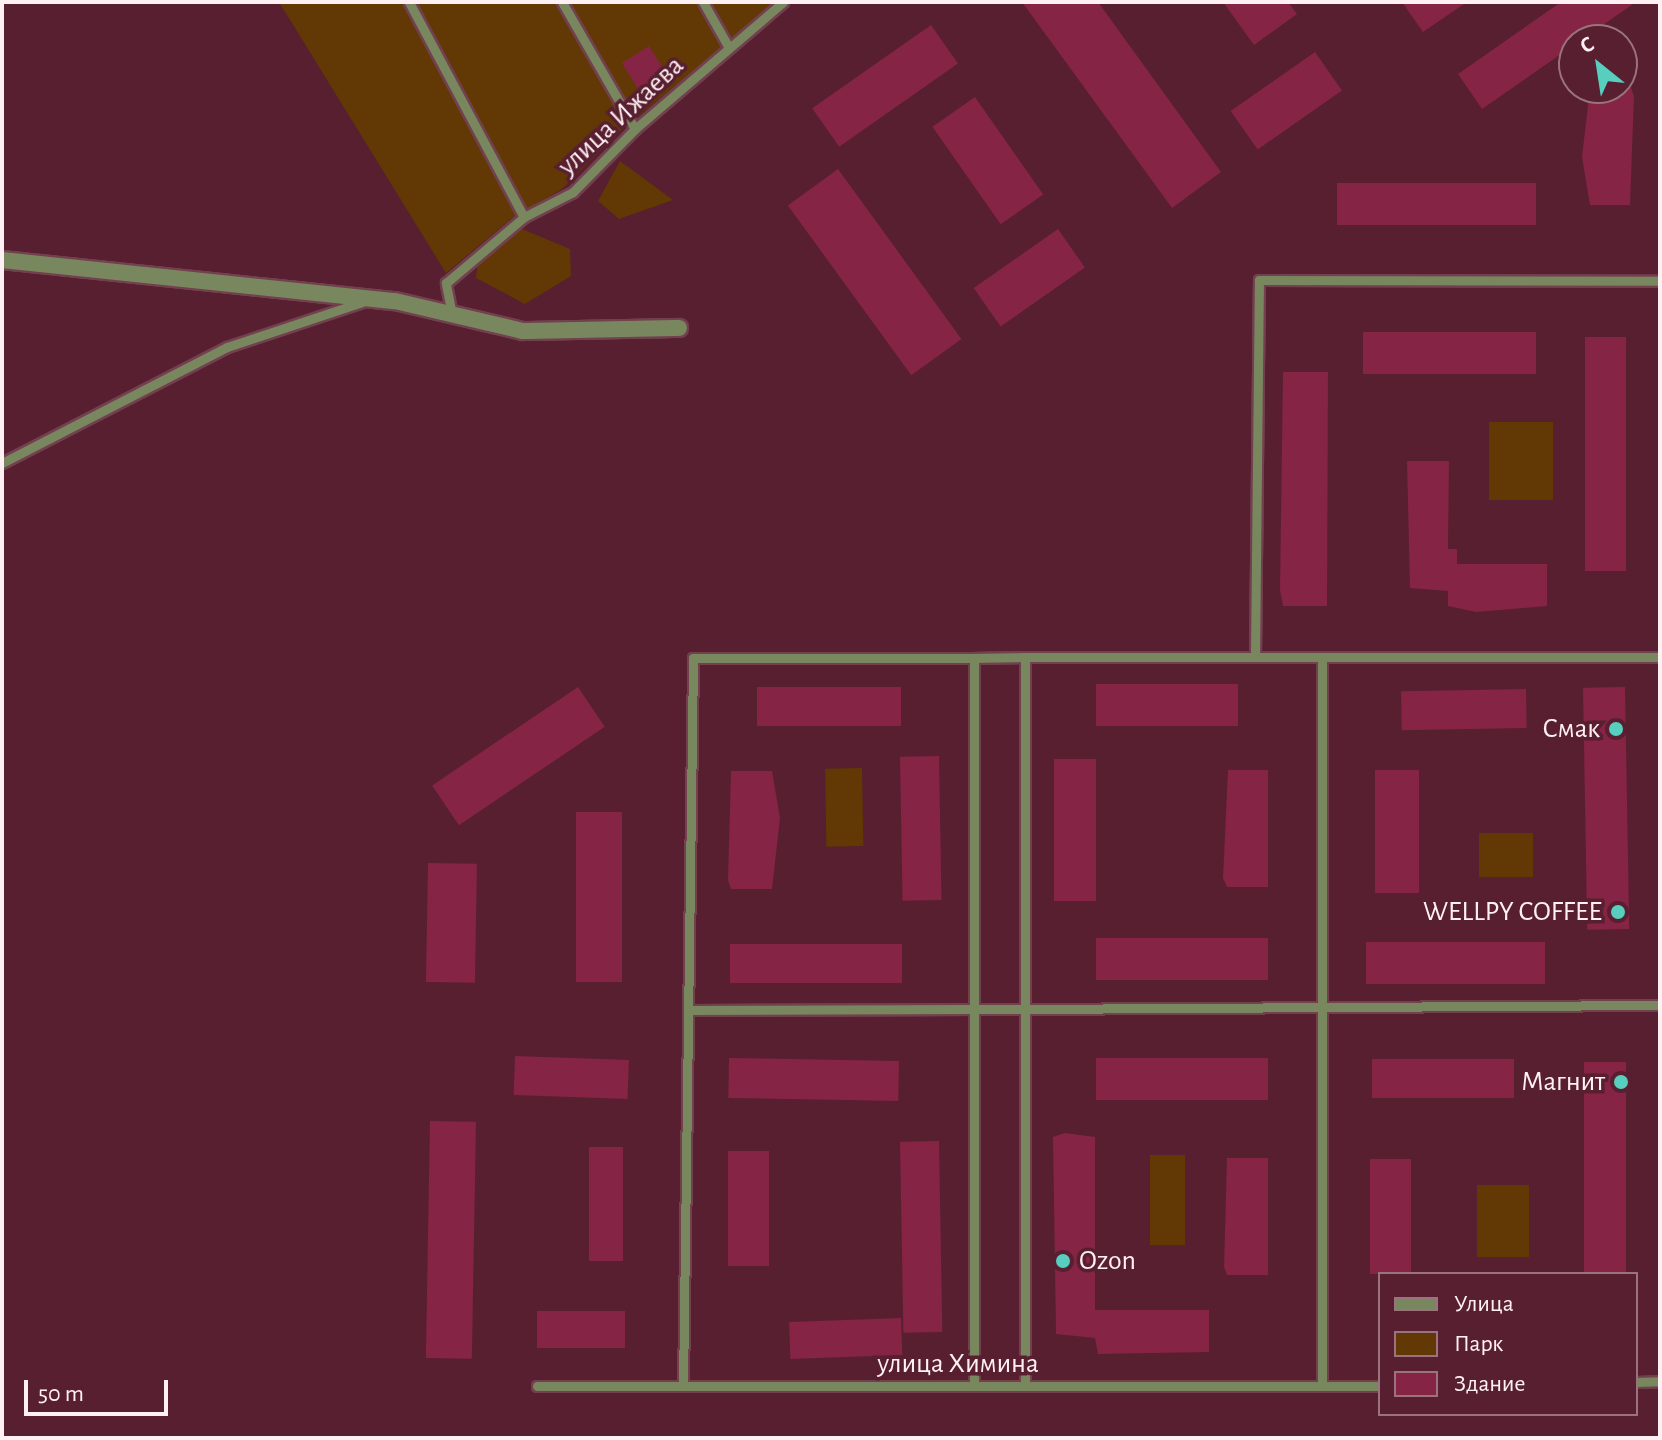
<!DOCTYPE html>
<meta charset="utf-8">
<style>
body{margin:0}
#map{position:relative;width:1662px;height:1440px;overflow:hidden;background:#571f30;font-family:"Alegreya Sans",sans-serif}
div>[style]{position:absolute}
.green>*{inset:0;background:#623804;transform-origin:0 0}
.building>*{inset:0;background:#852445;transform-origin:0 0}
.roads{filter:drop-shadow(2px 0 #72404f) drop-shadow(-2px 0 #72404f) drop-shadow(0 2px #72404f) drop-shadow(0 -2px #72404f)}
.lane>*{height:9px;margin:-4.5px;padding:0 4.5px;transform-origin:4.5px;border-radius:4.5px;background:#79875f}
.street>*{height:16px;margin:-8px;padding:0 8px;transform-origin:8px;border-radius:8px;background:#79875f}
.dots>*{width:22px;height:22px;translate:-50% -50%;box-sizing:border-box;border:4px solid #571f30;border-radius:50%}
span{translate:-50% -50%;white-space:nowrap;text-align:center;line-height:1.15;-webkit-text-stroke:7px #571f30;paint-order:stroke}
.street-label{font-size:28px;color:#fff0f3}
.poi-label{font-size:28px;color:#fff0f3}
.right{translate:-100% -50%;text-align:right}
.left{translate:0 -50%;text-align:left}
.frame{position:absolute;inset:0;border:4px solid #fff0f3;pointer-events:none}
.legend{position:absolute;left:1378px;top:1272px;width:260px;height:144px;box-sizing:border-box;background:#571f30;border:2px solid #9a737e;margin:0;padding:10px 14px;list-style:none;font-size:24px;color:#fff0f3}
.legend li{display:flex;align-items:center;gap:16px;height:40px}
.legend b{width:40px;border:2px solid #9a737e}
.north{position:absolute;left:1558px;top:24px;width:80px;height:80px;box-sizing:border-box;background:#571f30;border:2px solid #9a737e;border-radius:50%;rotate:330deg;font-size:22px;font-weight:700;line-height:32px;text-align:center;color:#fff0f3}
.north::after{content:'';display:block;margin:auto;width:28px;height:36px;background:#58cebf;clip-path:polygon(50% 0,100% 100%,50% 72%,0 100%)}
.scale{position:absolute;left:24px;top:1380px;width:144px;height:36px;box-sizing:border-box;border:4px solid #fff0f3;border-top:0;padding-left:10px;font-size:24px;line-height:28px;white-space:nowrap;color:#fff0f3;-webkit-text-stroke:6px #571f30;paint-order:stroke}
</style>
<div id="map">
<div class="green">
<div style="clip-path:polygon(279px 2px,777px 2px,618px 133px,562px 189px,512px 218px,446px 273px)"></div>
<div style="clip-path:polygon(620px 161px,673px 200px,619px 219px,598px 201px)"></div>
<div style="clip-path:polygon(522px 229px,570px 249px,571px 276px,525px 304px,476px 278px,478px 260px)"></div>
<div style="left:1553px;top:422px;width:78px;height:64px;rotate:90deg"></div>
<div style="left:862px;top:768px;width:78px;height:37px;rotate:89deg"></div>
<div style="left:1479px;top:833px;width:54px;height:44px"></div>
<div style="left:1150px;top:1155px;width:35px;height:90px"></div>
<div style="left:1477px;top:1185px;width:52px;height:72px"></div>
</div>
<div class="building">
<div style="clip-path:polygon(1022px 2px,1098px 2px,1221px 172px,1172px 208px)"></div>
<div style="clip-path:polygon(1223px 2px,1288px 2px,1297px 14px,1254px 45px)"></div>
<div style="clip-path:polygon(1402px 2px,1467px 2px,1423px 32px)"></div>
<div style="clip-path:polygon(1561px 2px,1636px 2px,1482px 109px,1458px 74px)"></div>
<div style="left:931px;top:25px;width:47px;height:145px;rotate:55deg"></div>
<div style="left:649px;top:46px;width:36px;height:32px;rotate:58deg"></div>
<div style="left:1315px;top:52px;width:47px;height:103px;rotate:55deg"></div>
<div style="clip-path:polygon(1590px 88px,1631px 88px,1634px 96px,1630px 205px,1590px 205px,1582px 157px)"></div>
<div style="left:975px;top:97px;width:119px;height:52px;rotate:55deg"></div>
<div style="left:838px;top:169px;width:210px;height:62px;rotate:54deg"></div>
<div style="left:1337px;top:183px;width:199px;height:42px"></div>
<div style="left:1058px;top:229px;width:47px;height:103px;rotate:55deg"></div>
<div style="left:1363px;top:332px;width:173px;height:42px"></div>
<div style="left:1585px;top:337px;width:41px;height:234px"></div>
<div style="clip-path:polygon(1283px 372px,1328px 372px,1327px 606px,1283px 606px,1280px 590px)"></div>
<div style="clip-path:polygon(1407px 461px,1449px 461px,1448px 549px,1457px 549px,1457px 564px,1547px 564px,1547px 606px,1476px 612px,1448px 606px,1448px 591px,1410px 588px)"></div>
<div style="left:1096px;top:684px;width:142px;height:42px"></div>
<div style="left:578px;top:687px;width:48px;height:176px;rotate:56deg"></div>
<div style="left:757px;top:687px;width:144px;height:39px"></div>
<div style="left:1625px;top:687px;width:242px;height:42px;rotate:89deg"></div>
<div style="left:1526px;top:689px;width:39px;height:125px;rotate:89deg"></div>
<div style="left:939px;top:756px;width:144px;height:39px;rotate:89deg"></div>
<div style="left:1054px;top:759px;width:42px;height:142px"></div>
<div style="clip-path:polygon(1228px 770px,1268px 770px,1268px 887px,1227px 887px,1223px 878px)"></div>
<div style="left:1419px;top:770px;width:123px;height:44px;rotate:90deg"></div>
<div style="clip-path:polygon(731px 771px,772px 771px,780px 818px,772px 889px,731px 889px,728px 880px)"></div>
<div style="left:576px;top:812px;width:46px;height:170px"></div>
<div style="left:428px;top:863px;width:49px;height:119px;rotate:1deg"></div>
<div style="left:1096px;top:938px;width:172px;height:42px"></div>
<div style="left:1545px;top:942px;width:42px;height:179px;rotate:90deg"></div>
<div style="left:902px;top:944px;width:39px;height:172px;rotate:90deg"></div>
<div style="left:515px;top:1056px;width:114px;height:39px;rotate:2deg"></div>
<div style="left:729px;top:1058px;width:170px;height:40px;rotate:1deg"></div>
<div style="left:1096px;top:1058px;width:172px;height:42px"></div>
<div style="left:1514px;top:1059px;width:39px;height:142px;rotate:90deg"></div>
<div style="left:1584px;top:1062px;width:42px;height:212px"></div>
<div style="left:430px;top:1121px;width:46px;height:237px;rotate:1deg"></div>
<div style="clip-path:polygon(1065px 1133px,1095px 1137px,1095px 1310px,1209px 1310px,1209px 1352px,1098px 1354px,1095px 1338px,1056px 1334px,1053px 1137px)"></div>
<div style="left:939px;top:1141px;width:191px;height:39px;rotate:89deg"></div>
<div style="left:589px;top:1147px;width:34px;height:114px"></div>
<div style="left:769px;top:1151px;width:115px;height:41px;rotate:90deg"></div>
<div style="clip-path:polygon(1227px 1158px,1268px 1158px,1268px 1275px,1227px 1275px,1224px 1267px)"></div>
<div style="left:1411px;top:1159px;width:115px;height:41px;rotate:90deg"></div>
<div style="left:537px;top:1311px;width:88px;height:37px"></div>
<div style="left:901px;top:1318px;width:37px;height:112px;rotate:88deg"></div>
</div>
<div class="roads">
<div class="lane">
<div style="left:409px;top:2px;width:244px;rotate:61.9deg"></div>
<div style="left:562px;top:2px;width:146px;rotate:60.1deg"></div>
<div style="left:703px;top:2px;width:51px;rotate:60.4deg"></div>
<div style="left:452px;top:315px;width:33px;rotate:-101deg"></div>
<div style="left:446px;top:283px;width:102px;rotate:-40.2deg"></div>
<div style="left:524px;top:217px;width:55px;rotate:-27deg"></div>
<div style="left:573px;top:192px;width:88px;rotate:-45.5deg"></div>
<div style="left:635px;top:129px;width:195px;rotate:-40.6deg"></div>
<div style="left:2px;top:463px;width:253px;rotate:-27.3deg"></div>
<div style="left:227px;top:347px;width:142px;rotate:-18.4deg"></div>
<div style="left:1025px;top:657px;width:635px"></div>
<div style="left:1255px;top:657px;width:377px;rotate:-89.4deg"></div>
<div style="left:1259px;top:280px;width:401px;rotate:0.1deg"></div>
<div style="left:1322px;top:657px;width:729px;rotate:90deg"></div>
<div style="left:688px;top:1010px;width:286px;rotate:-0.2deg"></div>
<div style="left:974px;top:1009px;width:51px"></div>
<div style="left:1025px;top:1009px;width:352px;rotate:-90deg"></div>
<div style="left:1025px;top:657px;width:51px;rotate:178.9deg"></div>
<div style="left:974px;top:658px;width:728px;rotate:90deg"></div>
<div style="left:1636px;top:1382px;width:24px;rotate:-2deg"></div>
<div style="left:537px;top:1386px;width:843px"></div>
<div style="left:683px;top:1386px;width:728px;rotate:-89.21deg"></div>
<div style="left:693px;top:658px;width:281px"></div>
<div style="left:1025px;top:1386px;width:377px;rotate:-90deg"></div>
<div style="left:1025px;top:1009px;width:635px;rotate:-0.36deg"></div>
</div>
<div class="street">
<div style="left:2px;top:260px;width:395px;rotate:6deg"></div>
<div style="left:395px;top:301px;width:131px;rotate:13.2deg"></div>
<div style="left:523px;top:331px;width:156px;rotate:-1.1deg"></div>
</div>
</div>
<div class="dots">
<div style="left:1616px;top:729px;background:#58cebf"></div>
<div style="left:1618px;top:912px;background:#58cebf"></div>
<div style="left:1621px;top:1082px;background:#58cebf"></div>
<div style="left:1063px;top:1261px;background:#58cebf"></div>
</div>
<div class="street-label">
<span style="left:621px;top:116px;rotate:-43deg">улица Ижаева</span>
<span style="left:958px;top:1364px">улица Химина</span>
</div>
<div class="poi-label">
<span class="right" style="left:1600px;top:729px">Смак</span>
<span class="right" style="left:1602px;top:912px">WELLPY COFFEE</span>
<span class="right" style="left:1605px;top:1082px">Магнит</span>
<span class="left" style="left:1079px;top:1261px">Ozon</span>
</div>
<div class="frame"></div>
<ul class="legend">
<li><b style="height:10px;background:#79875f"></b>Улица</li>
<li><b style="height:22px;background:#623804"></b>Парк</li>
<li><b style="height:22px;background:#852445"></b>Здание</li>
</ul>
<div class="north">С</div>
<div class="scale">50 m</div>
</div>
